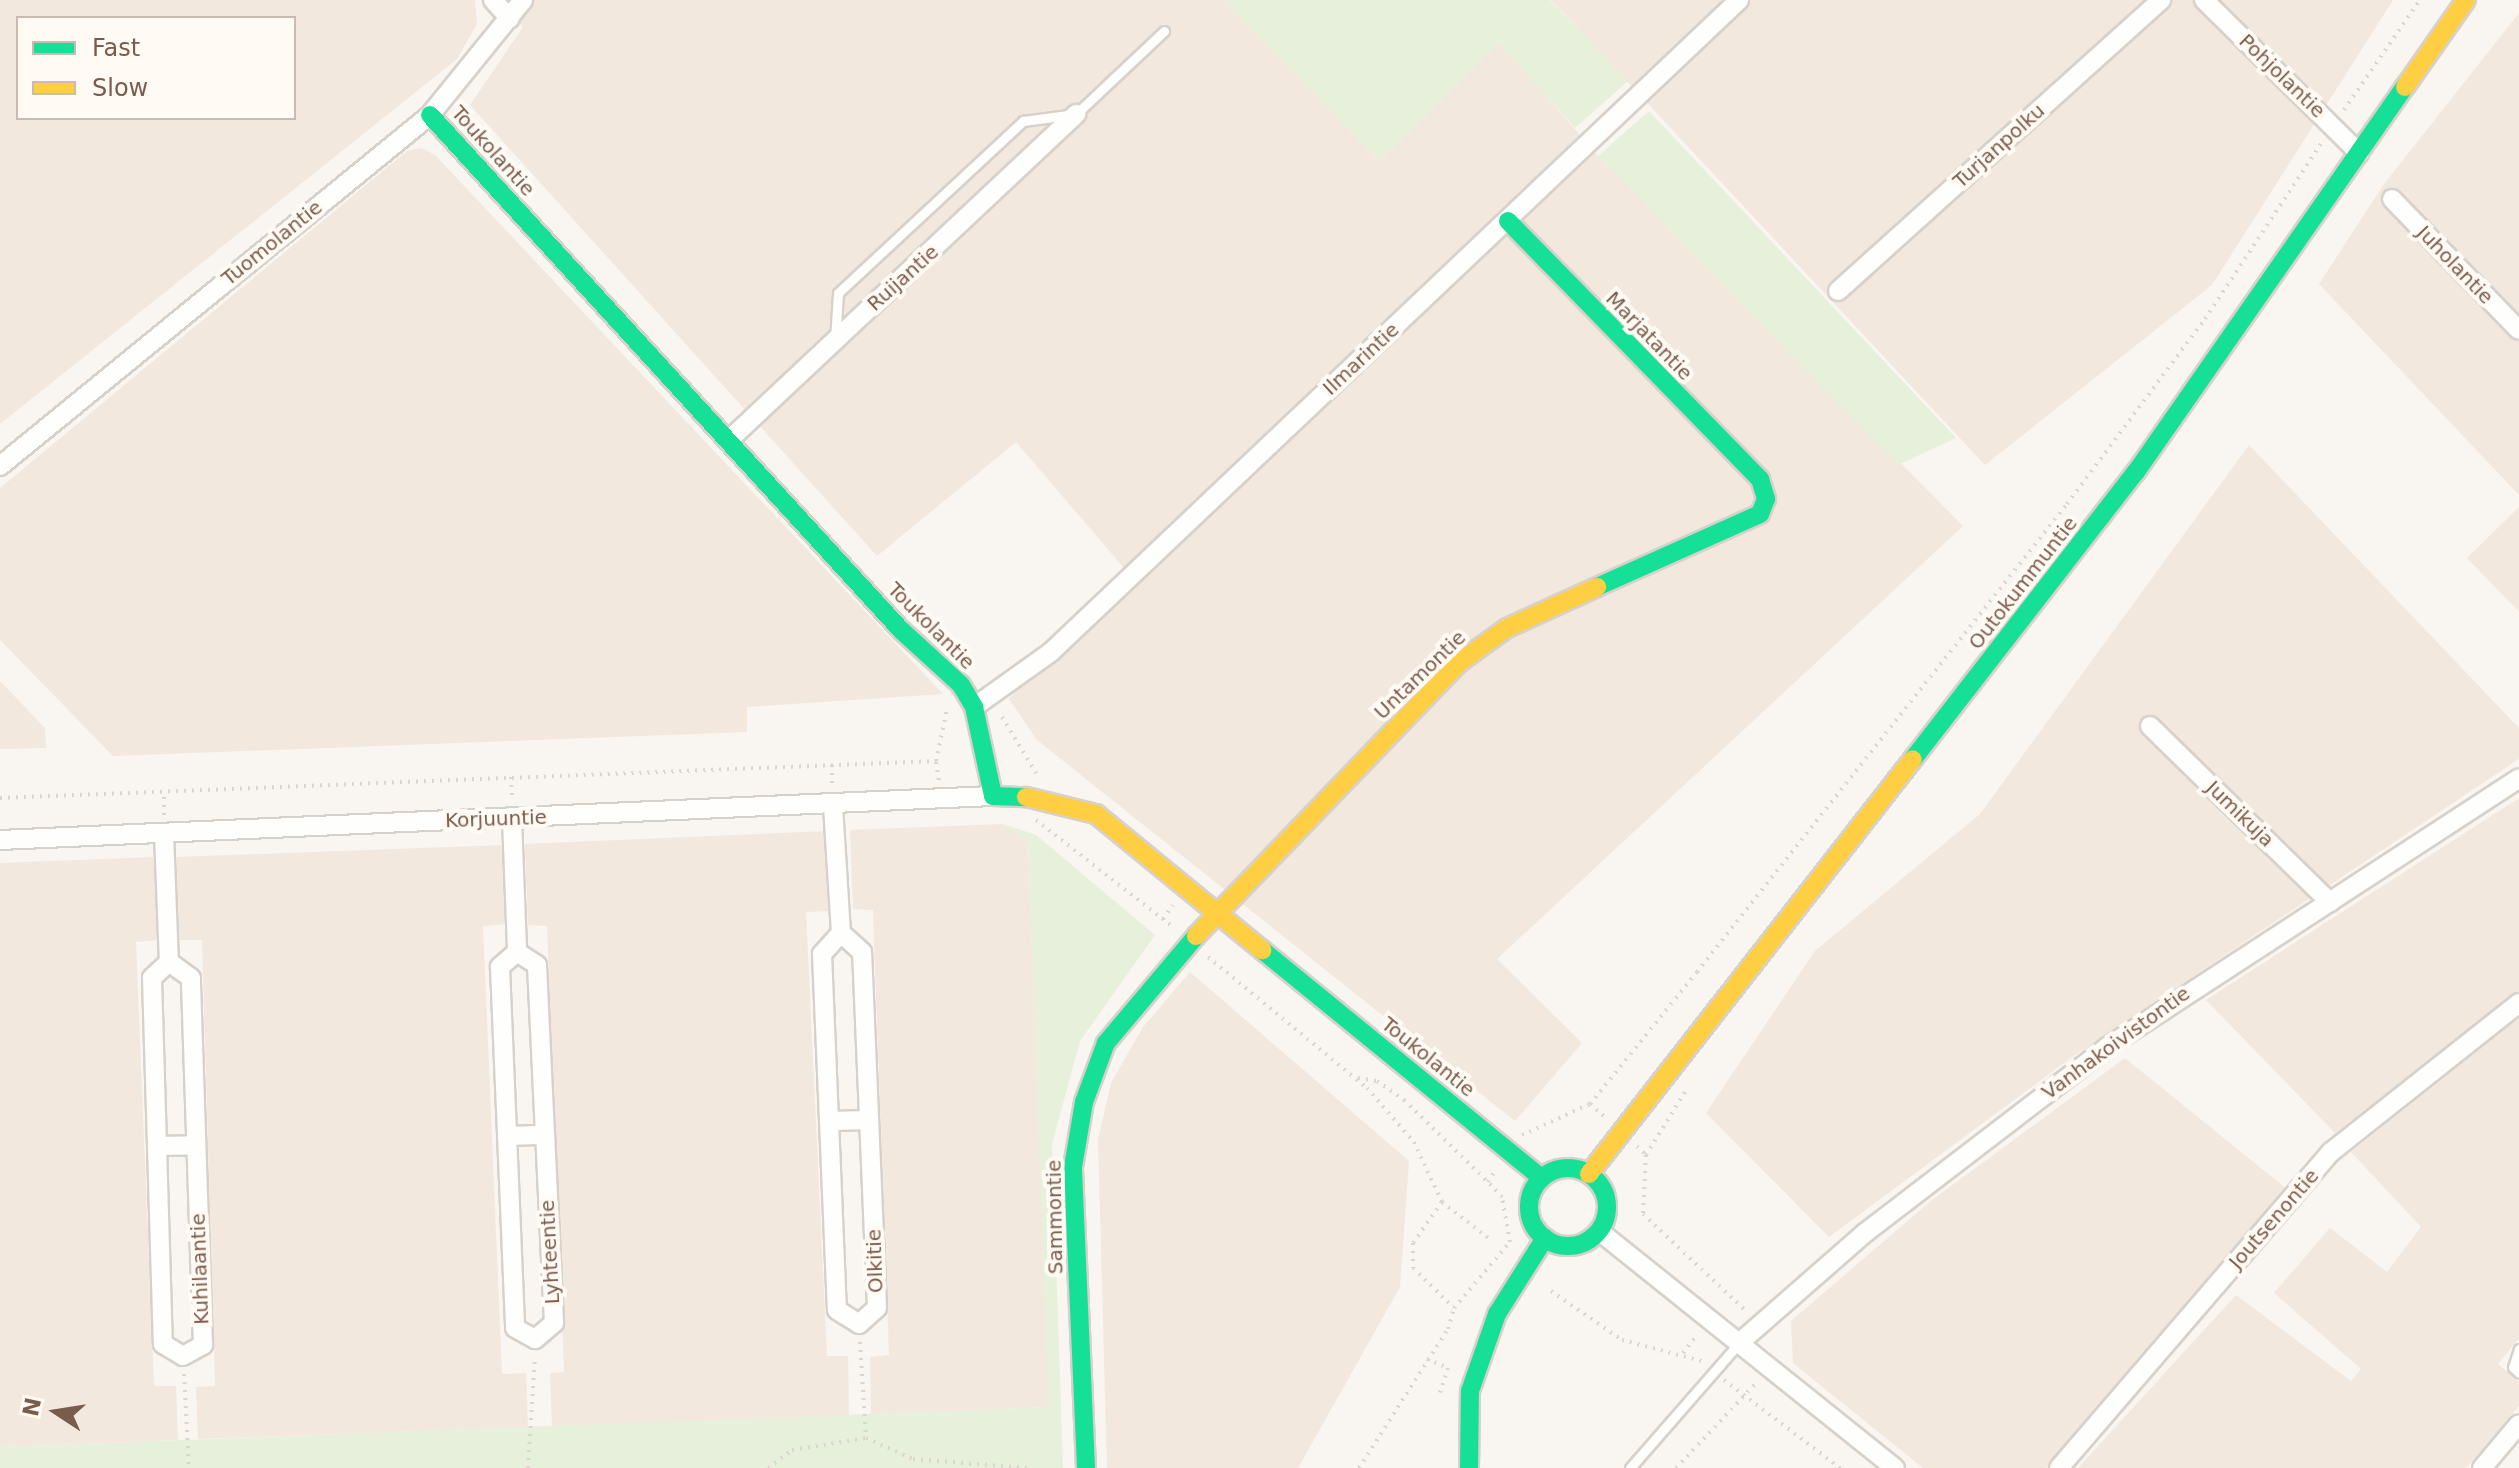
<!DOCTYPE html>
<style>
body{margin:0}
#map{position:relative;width:2519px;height:1468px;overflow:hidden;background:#f9f5f0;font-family:"DejaVu Sans",sans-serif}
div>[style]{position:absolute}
.residential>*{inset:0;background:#f2e8de}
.green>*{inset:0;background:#e7f0db}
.path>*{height:4px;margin-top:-2px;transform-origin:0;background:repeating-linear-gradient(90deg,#dcd5d0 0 2px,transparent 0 8px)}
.roads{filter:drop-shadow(2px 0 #d7d1cb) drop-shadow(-2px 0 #d7d1cb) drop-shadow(0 2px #d7d1cb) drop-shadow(0 -2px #d7d1cb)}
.lane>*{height:9px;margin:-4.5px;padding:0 4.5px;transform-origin:4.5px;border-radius:4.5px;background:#fefefd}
.street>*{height:18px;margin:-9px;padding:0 9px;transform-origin:9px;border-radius:9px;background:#fefefd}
.fast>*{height:18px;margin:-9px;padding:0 9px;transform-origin:9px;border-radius:9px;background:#16e098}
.fast>.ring{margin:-9px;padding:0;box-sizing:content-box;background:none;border:18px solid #16e098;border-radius:50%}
.slow>*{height:18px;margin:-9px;padding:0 9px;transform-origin:9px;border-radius:9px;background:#ffcf43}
span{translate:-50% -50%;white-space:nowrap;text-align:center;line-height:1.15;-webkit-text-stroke:8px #fffaf3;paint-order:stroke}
.street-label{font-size:20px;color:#7a5c4d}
.legend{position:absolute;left:16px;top:16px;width:280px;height:104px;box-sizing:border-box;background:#fffaf3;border:2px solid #cabbb1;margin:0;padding:10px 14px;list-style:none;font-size:24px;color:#7a5c4d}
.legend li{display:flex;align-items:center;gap:16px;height:40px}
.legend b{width:40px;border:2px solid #cabbb1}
.north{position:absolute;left:16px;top:1372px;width:80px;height:80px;-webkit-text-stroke:6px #fffaf3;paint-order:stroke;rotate:282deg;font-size:22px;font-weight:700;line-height:32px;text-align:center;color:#7a5c4d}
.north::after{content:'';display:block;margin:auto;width:28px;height:36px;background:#7a5c4d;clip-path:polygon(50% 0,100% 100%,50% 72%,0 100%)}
</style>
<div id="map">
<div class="residential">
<div style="clip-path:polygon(evenodd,0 0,475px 0,477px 24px,457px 59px,0 424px,0 0,18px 18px,294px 18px,294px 118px,18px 118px,18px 18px)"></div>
<div style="clip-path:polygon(499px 0,1224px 0,1379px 161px,1499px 41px,1598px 156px,1963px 526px,1497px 959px,1582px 1043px,1515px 1121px,1037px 740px,1009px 699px,1124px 568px,1016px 442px,877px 556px,470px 105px,523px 27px)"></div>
<div style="clip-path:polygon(1551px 0,2393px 0,2212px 285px,1985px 465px)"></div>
<div style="clip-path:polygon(2519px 13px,2519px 495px,2319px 284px,2384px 184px)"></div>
<div style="clip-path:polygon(422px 148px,435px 155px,943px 694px,747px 707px,747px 732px,113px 756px,0 640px,0 488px,407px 151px)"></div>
<div style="clip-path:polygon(2249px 445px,2519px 728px,2519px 759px,2072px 1057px,1829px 1237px,1706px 1113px,1815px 951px,1980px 814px)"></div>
<div style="clip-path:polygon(2519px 507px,2519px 612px,2467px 558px)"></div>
<div style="clip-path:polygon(0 681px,45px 728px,46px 748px,0 749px)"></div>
<div style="clip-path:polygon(2519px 798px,2519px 991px,2335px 1133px,2206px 1000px)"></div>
<div style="clip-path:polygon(1003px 824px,1028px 842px,1049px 1407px,871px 1414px,870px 1357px,889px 1355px,873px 910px,853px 909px,850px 830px)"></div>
<div style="clip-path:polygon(828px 831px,830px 911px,806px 912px,827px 1356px,848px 1356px,849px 1415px,552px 1427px,550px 1373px,564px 1372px,547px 926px,528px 925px,525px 844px)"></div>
<div style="clip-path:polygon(503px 845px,506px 924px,483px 926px,502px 1374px,526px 1373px,528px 1427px,198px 1439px,196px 1387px,215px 1386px,202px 940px,179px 940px,176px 857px)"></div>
<div style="clip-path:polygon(156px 857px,158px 940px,136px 942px,154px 1386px,176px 1386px,178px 1440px,0 1447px,0 863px)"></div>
<div style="clip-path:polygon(1190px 972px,1409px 1161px,1400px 1287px,1298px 1468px,1107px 1468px,1098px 1140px,1111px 1083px,1143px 1027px)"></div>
<div style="clip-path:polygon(2519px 1018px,2519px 1338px,2498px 1364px,2519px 1382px,2519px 1406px,2466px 1468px,2078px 1468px,2236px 1295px,2351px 1381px,2361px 1369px,2274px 1293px,2330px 1228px,2387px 1272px,2421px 1227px,2351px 1152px)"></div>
<div style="clip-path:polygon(2125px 1058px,2288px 1190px,2046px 1468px,1923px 1468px,1793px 1363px,1791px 1321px,1932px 1200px)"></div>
</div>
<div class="green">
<div style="clip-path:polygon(1224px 0,1550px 0,1628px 81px,1575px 128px,1498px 42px,1379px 161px)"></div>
<div style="clip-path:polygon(1649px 111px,1956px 438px,1898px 465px,1598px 156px)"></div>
<div style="clip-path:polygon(1003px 824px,1036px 835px,1155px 935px,1080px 1041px,1052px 1144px,1063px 1468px,0 1468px,0 1447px,1048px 1407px,1028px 842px)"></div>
</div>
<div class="path">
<div style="left:2344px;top:110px;width:134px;rotate:-55.4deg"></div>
<div style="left:1002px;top:717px;width:66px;rotate:58.7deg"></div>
<div style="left:936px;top:762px;width:19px;rotate:81deg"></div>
<div style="left:832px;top:765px;width:18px;rotate:90deg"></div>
<div style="left:511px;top:777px;width:19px;rotate:87deg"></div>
<div style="left:0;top:798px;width:937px;rotate:-2.26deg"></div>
<div style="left:936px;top:761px;width:53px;rotate:-78.1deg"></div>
<div style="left:164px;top:815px;width:23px;rotate:-90deg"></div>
<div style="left:1036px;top:820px;width:175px;rotate:38deg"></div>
<div style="left:1163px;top:919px;width:17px;rotate:-54deg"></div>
<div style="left:1208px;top:957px;width:206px;rotate:39.5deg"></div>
<div style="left:1367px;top:1088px;width:72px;rotate:49deg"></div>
<div style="left:1414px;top:1142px;width:66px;rotate:65deg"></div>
<div style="left:1442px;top:1202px;width:62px;rotate:37.8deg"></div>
<div style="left:1358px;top:1078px;width:19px;rotate:9deg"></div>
<div style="left:1377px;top:1081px;width:33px;rotate:35deg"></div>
<div style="left:1404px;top:1100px;width:117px;rotate:44.3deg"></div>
<div style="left:1590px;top:1104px;width:18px;rotate:41deg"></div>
<div style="left:1522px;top:1135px;width:75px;rotate:-24.5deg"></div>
<div style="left:1590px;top:1104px;width:170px;rotate:-51deg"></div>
<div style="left:1697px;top:972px;width:597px;rotate:-51.67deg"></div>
<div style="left:2067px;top:504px;width:231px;rotate:-53.3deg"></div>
<div style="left:2205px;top:319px;width:210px;rotate:-56.5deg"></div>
<div style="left:1637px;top:1146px;width:13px;rotate:45deg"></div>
<div style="left:1646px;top:1155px;width:59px;rotate:92.9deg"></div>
<div style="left:1643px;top:1214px;width:143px;rotate:43.3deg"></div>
<div style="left:1646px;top:1155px;width:78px;rotate:-58.2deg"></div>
<div style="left:1442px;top:1202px;width:50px;rotate:125.3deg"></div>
<div style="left:1413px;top:1243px;width:25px;rotate:90deg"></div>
<div style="left:1413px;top:1268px;width:57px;rotate:44.3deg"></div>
<div style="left:1551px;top:1291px;width:86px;rotate:34.6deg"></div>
<div style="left:1622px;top:1340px;width:83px;rotate:14.7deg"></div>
<div style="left:860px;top:1342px;width:95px;rotate:86.4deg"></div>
<div style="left:1683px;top:1353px;width:21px;rotate:-53deg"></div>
<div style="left:1427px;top:1359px;width:23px;rotate:23deg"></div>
<div style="left:1448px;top:1368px;width:26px;rotate:108deg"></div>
<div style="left:184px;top:1374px;width:94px;rotate:87deg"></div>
<div style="left:1724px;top:1380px;width:146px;rotate:37.2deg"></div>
<div style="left:528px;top:1468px;width:110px;rotate:-86.4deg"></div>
<div style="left:768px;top:1468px;width:30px;rotate:-37deg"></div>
<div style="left:792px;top:1450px;width:75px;rotate:-9.2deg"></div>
<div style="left:866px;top:1438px;width:51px;rotate:24.1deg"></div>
<div style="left:913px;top:1459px;width:114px;rotate:4.5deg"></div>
<div style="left:1359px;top:1468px;width:165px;rotate:-57.4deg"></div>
<div style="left:1448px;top:1329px;width:22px;rotate:-74deg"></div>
<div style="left:1454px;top:1308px;width:87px;rotate:-49.7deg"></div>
<div style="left:1510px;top:1242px;width:46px;rotate:-100.1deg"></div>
<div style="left:1502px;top:1197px;width:21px;rotate:-133deg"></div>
<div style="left:1488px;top:1182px;width:13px;rotate:-58deg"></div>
<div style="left:1676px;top:1468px;width:118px;rotate:-46.7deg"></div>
</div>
<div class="roads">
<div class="lane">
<div style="left:835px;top:340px;width:47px;rotate:-86.3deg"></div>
<div style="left:838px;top:293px;width:253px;rotate:-42.9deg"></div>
<div style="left:1023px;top:121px;width:53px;rotate:-7.5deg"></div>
<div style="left:1076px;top:114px;width:121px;rotate:-43.3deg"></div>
<div style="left:2519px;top:1349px;width:19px;rotate:108deg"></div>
<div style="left:2513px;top:1367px;width:8px;rotate:45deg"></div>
<div style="left:1630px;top:1468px;width:164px;rotate:-48.9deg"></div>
</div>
<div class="street">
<div style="left:493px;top:0;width:25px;rotate:48deg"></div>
<div style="left:2204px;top:0;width:218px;rotate:44.6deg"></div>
<div style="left:2392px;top:199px;width:182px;rotate:45.9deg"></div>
<div style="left:1838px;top:291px;width:435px;rotate:-42deg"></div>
<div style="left:728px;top:441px;width:478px;rotate:-43.2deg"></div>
<div style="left:0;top:466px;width:555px;rotate:-39.22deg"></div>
<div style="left:430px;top:115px;width:148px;rotate:-51deg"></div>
<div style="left:974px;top:707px;width:95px;rotate:-35.5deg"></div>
<div style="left:1051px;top:652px;width:948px;rotate:-43.46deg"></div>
<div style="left:2150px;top:726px;width:252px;rotate:44.4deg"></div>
<div style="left:833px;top:806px;width:127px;rotate:86.4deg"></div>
<div style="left:841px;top:933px;width:28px;rotate:132deg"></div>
<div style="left:822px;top:954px;width:356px;rotate:87.6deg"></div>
<div style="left:837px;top:1310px;width:26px;rotate:32deg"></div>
<div style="left:859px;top:1324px;width:24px;rotate:-42deg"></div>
<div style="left:877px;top:1308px;width:356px;rotate:-92.4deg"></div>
<div style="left:862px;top:952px;width:28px;rotate:-138deg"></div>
<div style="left:512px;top:819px;width:133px;rotate:87.8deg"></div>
<div style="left:517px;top:952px;width:23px;rotate:139deg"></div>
<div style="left:500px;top:967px;width:361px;rotate:87.6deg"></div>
<div style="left:515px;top:1328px;width:23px;rotate:29deg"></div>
<div style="left:535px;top:1339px;width:25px;rotate:-40deg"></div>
<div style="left:554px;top:1323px;width:188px;rotate:-92.7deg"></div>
<div style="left:545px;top:1135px;width:170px;rotate:-92.7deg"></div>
<div style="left:537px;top:965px;width:24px;rotate:-147deg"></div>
<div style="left:164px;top:834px;width:128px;rotate:87.8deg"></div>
<div style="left:169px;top:962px;width:23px;rotate:137deg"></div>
<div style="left:152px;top:978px;width:366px;rotate:88.3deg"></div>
<div style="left:163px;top:1344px;width:23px;rotate:31deg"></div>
<div style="left:183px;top:1356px;width:23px;rotate:-29deg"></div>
<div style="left:203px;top:1345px;width:367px;rotate:-91.9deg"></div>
<div style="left:191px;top:978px;width:27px;rotate:-144deg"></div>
<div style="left:0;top:840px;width:994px;rotate:-2.54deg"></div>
<div style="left:829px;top:1121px;width:40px;rotate:-1.4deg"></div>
<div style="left:507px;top:1136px;width:38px;rotate:-2deg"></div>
<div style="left:157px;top:1146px;width:39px;rotate:-1deg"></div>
<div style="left:1599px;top:1231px;width:379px;rotate:38.7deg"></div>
<div style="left:1738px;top:1344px;width:169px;rotate:-41.2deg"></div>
<div style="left:1865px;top:1233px;width:305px;rotate:-37.5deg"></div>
<div style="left:2107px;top:1047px;width:492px;rotate:-33.1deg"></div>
<div style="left:2059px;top:1468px;width:417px;rotate:-49.3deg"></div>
<div style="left:2331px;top:1152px;width:240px;rotate:-38.4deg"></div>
<div style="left:2482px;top:1468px;width:57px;rotate:-49.9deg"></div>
</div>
<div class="fast">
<div style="left:430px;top:115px;width:698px;rotate:47.56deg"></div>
<div style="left:901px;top:630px;width:81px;rotate:42.5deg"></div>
<div style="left:961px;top:685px;width:26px;rotate:59deg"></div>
<div style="left:974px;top:707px;width:91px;rotate:77.9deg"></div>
<div style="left:993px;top:796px;width:33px;rotate:2deg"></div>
<div style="left:1508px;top:221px;width:361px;rotate:45.7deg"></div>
<div style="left:1760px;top:479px;width:21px;rotate:73deg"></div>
<div style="left:1766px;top:499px;width:16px;rotate:112deg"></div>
<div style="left:1760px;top:514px;width:179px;rotate:155.9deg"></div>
<div style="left:1913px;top:759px;width:363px;rotate:-52.2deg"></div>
<div style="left:2136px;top:472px;width:470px;rotate:-55.1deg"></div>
<div style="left:1262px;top:950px;width:361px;rotate:39.2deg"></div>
<div class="ring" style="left:1529px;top:1168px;width:60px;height:60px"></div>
<div style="left:1086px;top:1468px;width:301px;rotate:-92.5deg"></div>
<div style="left:1073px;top:1167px;width:66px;rotate:-80.4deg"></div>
<div style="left:1084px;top:1102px;width:63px;rotate:-69.6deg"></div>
<div style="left:1106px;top:1043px;width:140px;rotate:-49.9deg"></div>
<div style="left:1469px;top:1468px;width:77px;rotate:-89.3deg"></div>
<div style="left:1470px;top:1391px;width:82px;rotate:-70.7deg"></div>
<div style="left:1497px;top:1314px;width:90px;rotate:-57.7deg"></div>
</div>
<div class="slow">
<div style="left:2405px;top:87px;width:106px;rotate:-55deg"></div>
<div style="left:1026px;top:797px;width:72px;rotate:13.7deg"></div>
<div style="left:1096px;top:814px;width:215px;rotate:39.3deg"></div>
<div style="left:1196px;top:936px;width:380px;rotate:-46.1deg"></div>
<div style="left:1460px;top:662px;width:58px;rotate:-35.9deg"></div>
<div style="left:1507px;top:628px;width:99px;rotate:-24.5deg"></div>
<div style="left:1589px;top:1174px;width:526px;rotate:-52.02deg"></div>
</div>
</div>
<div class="street-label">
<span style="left:2282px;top:76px;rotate:44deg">Pohjolantie</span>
<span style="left:1999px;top:146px;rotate:-42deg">Turjanpolku</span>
<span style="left:493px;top:151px;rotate:48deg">Toukolantie</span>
<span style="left:272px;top:243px;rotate:-39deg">Tuomolantie</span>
<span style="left:2455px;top:265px;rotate:46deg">Juholantie</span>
<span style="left:903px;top:278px;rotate:-42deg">Ruijantie</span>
<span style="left:1649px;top:336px;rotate:46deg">Marjatantie</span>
<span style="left:1361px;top:359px;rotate:-43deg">Ilmarintie</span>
<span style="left:2023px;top:583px;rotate:-52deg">Outokummuntie</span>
<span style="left:931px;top:626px;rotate:45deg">Toukolantie</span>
<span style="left:1420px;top:675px;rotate:-44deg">Untamontie</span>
<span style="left:2240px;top:814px;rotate:44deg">Jumikuja</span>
<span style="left:496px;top:819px;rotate:-2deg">Korjuuntie</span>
<span style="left:2116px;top:1043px;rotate:-36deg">Vanhakoivistontie</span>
<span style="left:1428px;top:1057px;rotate:39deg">Toukolantie</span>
<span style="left:1055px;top:1217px;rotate:-91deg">Sammontie</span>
<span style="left:2274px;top:1219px;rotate:-49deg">Joutsenontie</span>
<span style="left:550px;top:1252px;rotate:-93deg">Lyhteentie</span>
<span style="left:875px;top:1261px;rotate:-92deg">Olkitie</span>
<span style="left:200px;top:1269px;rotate:-92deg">Kuhilaantie</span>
</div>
<ul class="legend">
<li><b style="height:10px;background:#16e098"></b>Fast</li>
<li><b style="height:10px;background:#ffcf43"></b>Slow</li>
</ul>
<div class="north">N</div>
</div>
